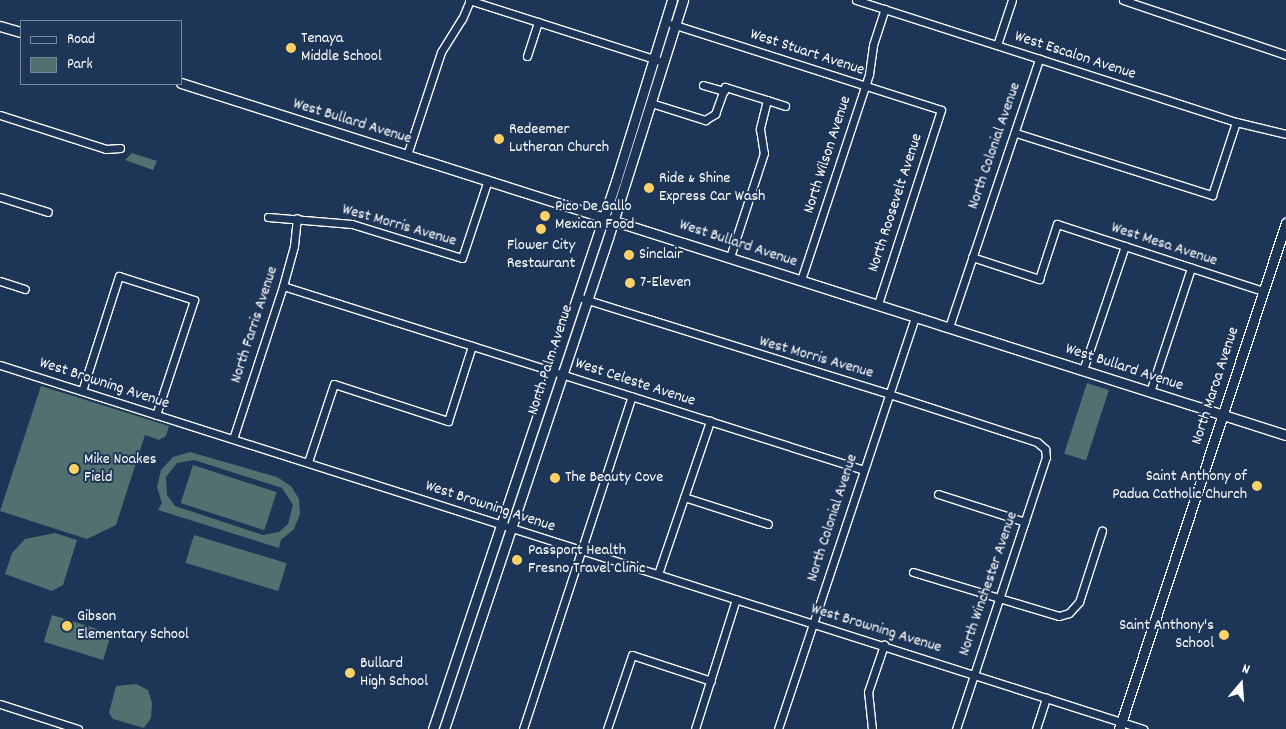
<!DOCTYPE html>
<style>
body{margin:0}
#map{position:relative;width:1286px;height:729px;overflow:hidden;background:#1d3557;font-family:Dekko,sans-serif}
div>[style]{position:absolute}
.green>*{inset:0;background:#517170;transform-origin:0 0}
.roads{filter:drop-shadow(1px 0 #fff) drop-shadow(-1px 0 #fff) drop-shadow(0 1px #fff) drop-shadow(0 -1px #fff)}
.minor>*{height:7px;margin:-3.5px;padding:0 3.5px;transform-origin:3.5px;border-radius:3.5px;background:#1d3557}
.major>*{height:9px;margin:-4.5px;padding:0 4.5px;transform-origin:4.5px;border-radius:4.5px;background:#1d3557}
.dots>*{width:14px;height:14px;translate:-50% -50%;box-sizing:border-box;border:2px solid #1d3557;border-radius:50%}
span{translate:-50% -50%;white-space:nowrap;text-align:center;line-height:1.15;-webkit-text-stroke:4px #1d3557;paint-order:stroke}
.poi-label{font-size:16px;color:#fff}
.left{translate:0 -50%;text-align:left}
.right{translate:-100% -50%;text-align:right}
.street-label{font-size:16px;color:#fff}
.legend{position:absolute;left:20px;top:20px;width:162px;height:65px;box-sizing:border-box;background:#1d3557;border:1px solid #77869a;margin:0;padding:6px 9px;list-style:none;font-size:15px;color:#fff}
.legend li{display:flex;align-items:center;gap:10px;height:25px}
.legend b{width:25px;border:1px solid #77869a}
.north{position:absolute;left:1216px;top:659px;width:50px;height:50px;-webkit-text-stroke:4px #1d3557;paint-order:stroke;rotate:18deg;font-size:14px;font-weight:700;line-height:20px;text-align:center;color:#fff}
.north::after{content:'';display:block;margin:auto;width:18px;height:22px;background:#fff;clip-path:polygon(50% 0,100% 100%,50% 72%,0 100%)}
</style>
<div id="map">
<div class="green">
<div style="clip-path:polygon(132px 153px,157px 161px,153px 170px,125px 160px)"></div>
<div style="left:1087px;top:383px;width:23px;height:74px;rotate:18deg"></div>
<div style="clip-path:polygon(41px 386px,169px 426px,166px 436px,159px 440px,145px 435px,116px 525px,87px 539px,0 511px)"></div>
<div style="clip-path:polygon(evenodd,190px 452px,277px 477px,291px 486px,299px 499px,300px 514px,294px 529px,281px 540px,279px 548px,158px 510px,162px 503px,157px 487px,161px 470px,173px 457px,190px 452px,194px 460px,282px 488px,293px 505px,288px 524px,279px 532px,263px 535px,175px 506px,167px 495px,166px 477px,177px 463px,194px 460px)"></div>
<div style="left:193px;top:465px;width:88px;height:40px;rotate:18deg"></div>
<div style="clip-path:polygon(55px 533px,77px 540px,63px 585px,52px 591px,5px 574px,12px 553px,25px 539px)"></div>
<div style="left:194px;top:535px;width:97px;height:29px;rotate:17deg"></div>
<div style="left:52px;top:615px;width:62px;height:28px;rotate:17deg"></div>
<div style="clip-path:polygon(136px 684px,148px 690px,152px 703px,151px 718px,144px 728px,113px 719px,109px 713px,116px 686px)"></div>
</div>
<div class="roads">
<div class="minor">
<div style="left:469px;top:0;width:204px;rotate:17.7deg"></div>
<div style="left:856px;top:0;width:399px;rotate:17.8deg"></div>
<div style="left:1236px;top:122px;width:51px;rotate:13.5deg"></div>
<div style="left:1123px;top:0;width:172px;rotate:18.6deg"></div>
<div style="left:672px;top:24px;width:282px;rotate:17.7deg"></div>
<div style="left:941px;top:110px;width:204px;rotate:108deg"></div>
<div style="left:997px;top:45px;width:47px;rotate:-71.6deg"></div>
<div style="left:527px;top:56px;width:36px;rotate:-72deg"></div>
<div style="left:703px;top:85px;width:22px;rotate:16deg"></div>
<div style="left:767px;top:100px;width:19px;rotate:18deg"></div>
<div style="left:651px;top:103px;width:57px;rotate:17.5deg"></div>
<div style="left:705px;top:120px;width:12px;rotate:-31deg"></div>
<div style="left:715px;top:114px;width:29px;rotate:-70deg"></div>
<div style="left:725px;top:87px;width:44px;rotate:17.2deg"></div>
<div style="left:767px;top:100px;width:30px;rotate:104deg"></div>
<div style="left:760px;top:129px;width:24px;rotate:81deg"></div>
<div style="left:764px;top:153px;width:109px;rotate:108.1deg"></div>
<div style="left:0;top:115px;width:111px;rotate:17.8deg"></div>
<div style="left:106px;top:149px;width:14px;rotate:-4deg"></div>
<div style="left:1016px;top:133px;width:206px;rotate:17.6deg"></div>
<div style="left:1212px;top:195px;width:77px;rotate:-71.8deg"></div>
<div style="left:407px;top:155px;width:108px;rotate:-71.7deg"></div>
<div style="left:441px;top:52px;width:39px;rotate:-58deg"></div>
<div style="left:462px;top:19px;width:21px;rotate:-67deg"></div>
<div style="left:0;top:197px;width:50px;rotate:17.4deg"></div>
<div style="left:268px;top:217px;width:84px;rotate:4.8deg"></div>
<div style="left:352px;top:224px;width:115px;rotate:17.2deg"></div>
<div style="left:462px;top:258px;width:82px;rotate:-71.6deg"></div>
<div style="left:972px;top:257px;width:71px;rotate:18.2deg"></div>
<div style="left:1039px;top:279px;width:58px;rotate:-71.9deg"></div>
<div style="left:1057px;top:224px;width:217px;rotate:18deg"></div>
<div style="left:801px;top:280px;width:217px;rotate:-71.7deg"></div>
<div style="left:869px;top:74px;width:29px;rotate:-82deg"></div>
<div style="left:873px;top:45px;width:38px;rotate:-72deg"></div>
<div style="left:0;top:281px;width:26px;rotate:18deg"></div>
<div style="left:283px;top:286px;width:609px;rotate:17.57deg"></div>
<div style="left:578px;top:297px;width:326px;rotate:17.3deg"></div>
<div style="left:889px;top:394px;width:156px;rotate:18deg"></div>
<div style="left:1037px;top:442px;width:11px;rotate:41deg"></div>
<div style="left:1045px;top:449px;width:8px;rotate:83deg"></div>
<div style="left:1046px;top:457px;width:287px;rotate:108.3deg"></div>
<div style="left:949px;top:327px;width:283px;rotate:-71.4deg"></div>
<div style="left:0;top:365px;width:1200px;rotate:17.66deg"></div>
<div style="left:1083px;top:370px;width:131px;rotate:-71.3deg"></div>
<div style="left:82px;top:391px;width:121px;rotate:-72.2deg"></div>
<div style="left:119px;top:276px;width:79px;rotate:17.7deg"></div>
<div style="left:194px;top:300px;width:121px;rotate:108.3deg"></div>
<div style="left:1150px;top:392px;width:131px;rotate:-71.7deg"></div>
<div style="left:233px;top:439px;width:161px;rotate:-71.9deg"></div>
<div style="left:283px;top:286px;width:41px;rotate:-74.6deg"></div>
<div style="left:294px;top:246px;width:28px;rotate:-84deg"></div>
<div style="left:308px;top:462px;width:82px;rotate:-71.6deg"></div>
<div style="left:334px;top:384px;width:120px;rotate:18deg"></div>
<div style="left:448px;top:421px;width:79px;rotate:-72.3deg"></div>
<div style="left:938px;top:494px;width:91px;rotate:17.8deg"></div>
<div style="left:684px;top:497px;width:88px;rotate:17.8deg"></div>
<div style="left:913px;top:572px;width:152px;rotate:16.8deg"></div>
<div style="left:1059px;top:616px;width:10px;rotate:-17deg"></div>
<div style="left:1069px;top:613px;width:15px;rotate:-48deg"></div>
<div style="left:1079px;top:602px;width:75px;rotate:-72.1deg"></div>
<div style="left:658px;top:574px;width:162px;rotate:-71.2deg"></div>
<div style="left:0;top:704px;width:82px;rotate:17.8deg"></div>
<div style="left:523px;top:729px;width:350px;rotate:-71.9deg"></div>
<div style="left:607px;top:729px;width:78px;rotate:-71.3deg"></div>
<div style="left:632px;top:655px;width:83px;rotate:18.2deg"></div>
<div style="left:695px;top:729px;width:136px;rotate:-72.5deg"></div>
<div style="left:778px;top:729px;width:435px;rotate:-71.6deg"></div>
<div style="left:872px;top:729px;width:37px;rotate:-96deg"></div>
<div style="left:868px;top:692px;width:50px;rotate:-71.2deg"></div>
<div style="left:1036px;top:729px;width:33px;rotate:-72deg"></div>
</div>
<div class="major">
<div style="left:0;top:26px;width:22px;rotate:16deg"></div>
<div style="left:181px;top:83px;width:1160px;rotate:17.67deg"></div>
<div style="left:433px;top:729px;width:578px;rotate:-71.53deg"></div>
<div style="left:616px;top:181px;width:189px;rotate:-72.8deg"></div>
<div style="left:444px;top:729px;width:518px;rotate:-71.53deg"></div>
<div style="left:608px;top:238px;width:250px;rotate:-72.5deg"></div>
<div style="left:1119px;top:729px;width:533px;rotate:-71.74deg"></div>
</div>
</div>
<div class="dots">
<div style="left:291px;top:48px;background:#ffd166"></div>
<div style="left:499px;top:139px;background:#ffd166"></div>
<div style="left:649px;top:188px;background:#ffd166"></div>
<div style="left:545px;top:216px;background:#ffd166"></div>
<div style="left:541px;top:229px;background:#ffd166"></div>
<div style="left:629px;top:255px;background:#ffd166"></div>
<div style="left:630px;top:283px;background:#ffd166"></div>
<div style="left:74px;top:469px;background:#ffd166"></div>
<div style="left:555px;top:478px;background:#ffd166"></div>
<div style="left:1257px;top:486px;background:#ffd166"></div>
<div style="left:517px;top:560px;background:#ffd166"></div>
<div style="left:67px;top:626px;background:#ffd166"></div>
<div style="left:1224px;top:635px;background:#ffd166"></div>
<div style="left:350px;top:673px;background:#ffd166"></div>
</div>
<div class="poi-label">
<span class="left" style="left:301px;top:48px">Tenaya<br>Middle School</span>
<span class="left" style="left:509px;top:139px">Redeemer<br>Lutheran Church</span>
<span class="left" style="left:659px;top:188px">Ride &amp; Shine<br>Express Car Wash</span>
<span class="left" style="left:555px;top:216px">Pico De Gallo<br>Mexican Food</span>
<span style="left:541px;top:255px">Flower City<br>Restaurant</span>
<span class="left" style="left:639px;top:255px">Sinclair</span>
<span class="left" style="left:640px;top:283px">7-Eleven</span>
<span class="left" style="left:84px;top:469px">Mike Noakes<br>Field</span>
<span class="right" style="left:1247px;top:486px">Saint Anthony of<br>Padua Catholic Church</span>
<span class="left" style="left:565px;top:478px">The Beauty Cove</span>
<span class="left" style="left:528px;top:560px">Passport Health<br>Fresno Travel Clinic</span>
<span class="left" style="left:77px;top:626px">Gibson<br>Elementary School</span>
<span class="right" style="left:1214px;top:635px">Saint Anthony's<br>School</span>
<span class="left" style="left:360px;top:673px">Bullard<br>High School</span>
</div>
<div class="street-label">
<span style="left:807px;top:53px;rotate:18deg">West Stuart Avenue</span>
<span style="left:1075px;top:56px;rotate:18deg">West Escalon Avenue</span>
<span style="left:352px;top:122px;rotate:17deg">West Bullard Avenue</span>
<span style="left:995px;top:146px;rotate:-71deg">North Colonial Avenue</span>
<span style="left:828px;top:155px;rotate:-72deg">North Wilson Avenue</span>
<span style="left:896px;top:203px;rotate:-72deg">North Roosevelt Avenue</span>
<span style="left:399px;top:226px;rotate:16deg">West Morris Avenue</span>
<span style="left:738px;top:244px;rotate:18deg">West Bullard Avenue</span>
<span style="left:1164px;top:245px;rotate:18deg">West Mesa Avenue</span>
<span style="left:255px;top:325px;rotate:-72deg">North Farris Avenue</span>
<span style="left:816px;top:358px;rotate:16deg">West Morris Avenue</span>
<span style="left:551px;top:360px;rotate:-72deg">North Palm Avenue</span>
<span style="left:1124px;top:368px;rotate:18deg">West Bullard Avenue</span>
<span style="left:635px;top:383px;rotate:18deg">West Celeste Avenue</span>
<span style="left:104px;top:384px;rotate:18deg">West Browning Avenue</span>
<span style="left:1216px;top:386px;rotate:-72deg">North Maroa Avenue</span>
<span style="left:490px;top:507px;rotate:18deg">West Browning Avenue</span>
<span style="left:833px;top:518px;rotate:-72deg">North Colonial Avenue</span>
<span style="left:989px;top:584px;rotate:-71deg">North Winchester Avenue</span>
<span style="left:876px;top:629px;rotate:17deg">West Browning Avenue</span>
</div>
<ul class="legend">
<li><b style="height:6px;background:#1d3557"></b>Road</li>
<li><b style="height:14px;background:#517170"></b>Park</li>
</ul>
<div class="north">N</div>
</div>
